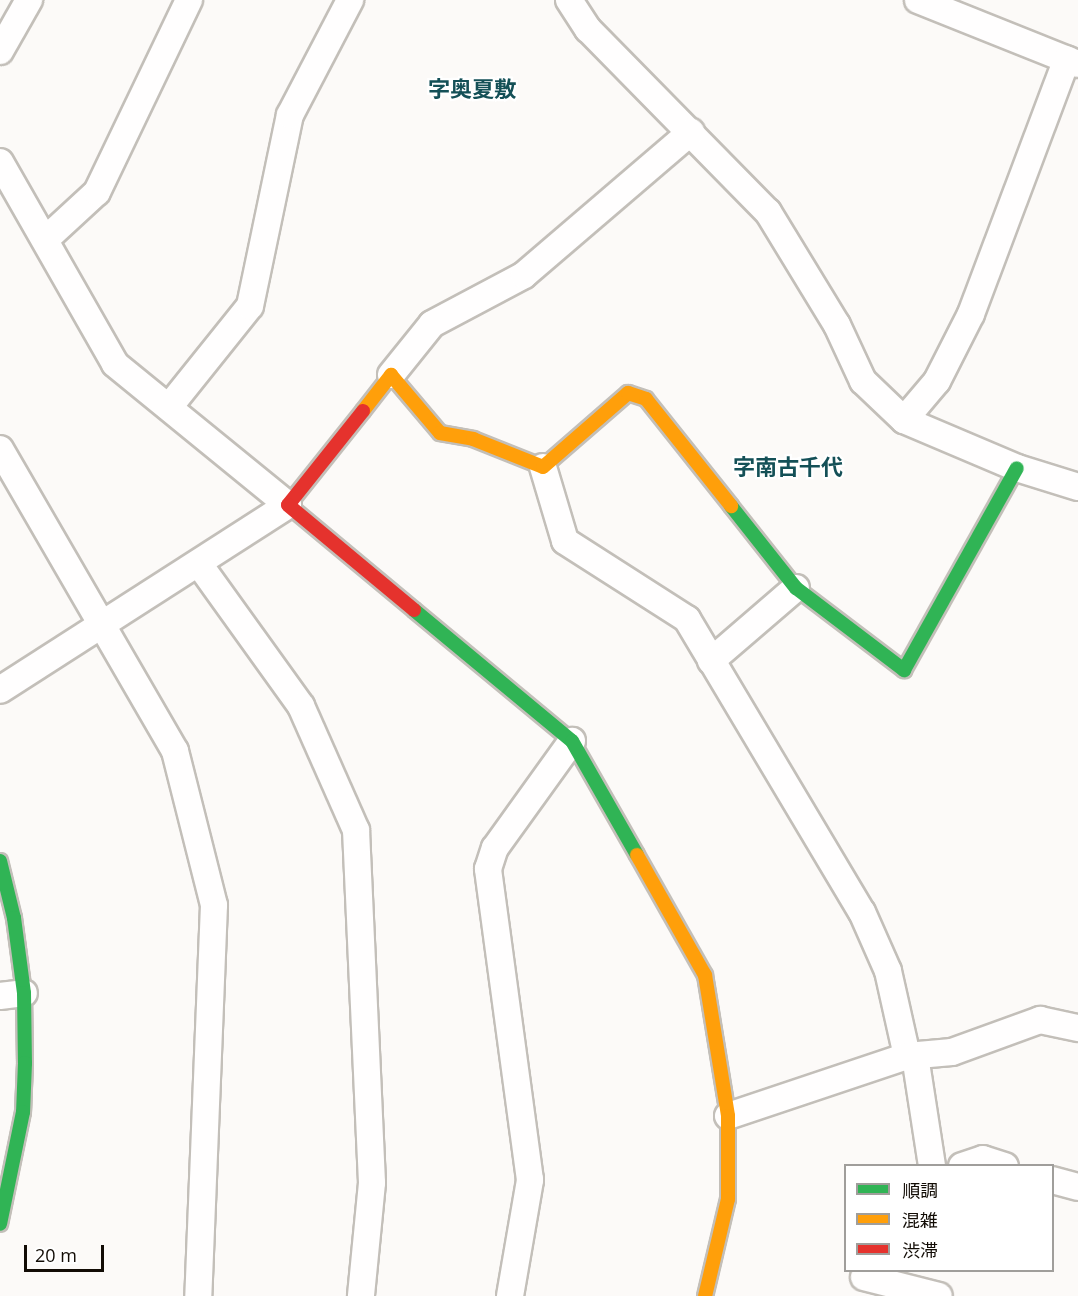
<!DOCTYPE html>
<meta charset="utf-8">
<style>
body{margin:0}
#map{position:relative;width:1078px;height:1296px;overflow:hidden;background:#fcfaf8;font-family:"Open Sans","Noto Sans JP",sans-serif}
div>[style]{position:absolute}
.roads{filter:drop-shadow(2px 0 #c3bfb9) drop-shadow(-2px 0 #c3bfb9) drop-shadow(0 2px #c3bfb9) drop-shadow(0 -2px #c3bfb9)}
.street>*{height:26px;margin:-13px;padding:0 13px;transform-origin:13px;border-radius:13px;background:#fffefe}
.fast>*{height:14px;margin:-7px;padding:0 7px;transform-origin:7px;border-radius:7px;background:#30b455}
.slow>*{height:14px;margin:-7px;padding:0 7px;transform-origin:7px;border-radius:7px;background:#ff9f0a}
.jam>*{height:14px;margin:-7px;padding:0 7px;transform-origin:7px;border-radius:7px;background:#e5322d}
span{translate:-50% -50%;white-space:nowrap;text-align:center;line-height:1.15;-webkit-text-stroke:4.5px #fff;paint-order:stroke}
.quarter-label{font-size:22px;color:#145057;font-weight:700}
.legend{position:absolute;left:844px;top:1164px;width:210px;height:108px;box-sizing:border-box;background:#fff;border:2px solid #a09e9b;margin:0;padding:8px 10px;list-style:none;font-size:18px;color:#120c05}
.legend li{display:flex;align-items:center;gap:12px;height:30px}
.legend b{width:30px;border:2px solid #a09e9b}
.scale{position:absolute;left:24px;top:1245px;width:80px;height:27px;box-sizing:border-box;border:3px solid #120c05;border-top:0;padding-left:8px;font-size:18px;line-height:21px;white-space:nowrap;color:#120c05;-webkit-text-stroke:4px #fff;paint-order:stroke}
</style>
<div id="map">
<div class="roads">
<div class="street">
<div style="left:569px;top:0;width:35px;rotate:57deg"></div>
<div style="left:588px;top:29px;width:257px;rotate:45.5deg"></div>
<div style="left:768px;top:212px;width:132px;rotate:58.6deg"></div>
<div style="left:837px;top:325px;width:62px;rotate:65.1deg"></div>
<div style="left:863px;top:381px;width:57px;rotate:43.6deg"></div>
<div style="left:904px;top:420px;width:123px;rotate:23deg"></div>
<div style="left:1017px;top:468px;width:64px;rotate:17.3deg"></div>
<div style="left:918px;top:0;width:172px;rotate:21.8deg"></div>
<div style="left:0;top:51px;width:59px;rotate:-60.4deg"></div>
<div style="left:0;top:162px;width:232px;rotate:60.3deg"></div>
<div style="left:115px;top:364px;width:223px;rotate:39.2deg"></div>
<div style="left:288px;top:505px;width:342px;rotate:147.3deg"></div>
<div style="left:46px;top:239px;width:69px;rotate:-42.7deg"></div>
<div style="left:97px;top:192px;width:213px;rotate:-64.4deg"></div>
<div style="left:391px;top:375px;width:65px;rotate:-51.2deg"></div>
<div style="left:432px;top:324px;width:104px;rotate:-28deg"></div>
<div style="left:524px;top:275px;width:220px;rotate:-40.6deg"></div>
<div style="left:169px;top:407px;width:129px;rotate:-51.3deg"></div>
<div style="left:250px;top:306px;width:195px;rotate:-78.2deg"></div>
<div style="left:290px;top:115px;width:130px;rotate:-62.4deg"></div>
<div style="left:904px;top:420px;width:51px;rotate:-49.8deg"></div>
<div style="left:937px;top:381px;width:75px;rotate:-63.1deg"></div>
<div style="left:971px;top:314px;width:272px;rotate:-69.4deg"></div>
<div style="left:0;top:449px;width:349px;rotate:59.9deg"></div>
<div style="left:175px;top:751px;width:159px;rotate:75.8deg"></div>
<div style="left:214px;top:905px;width:391px;rotate:92.3deg"></div>
<div style="left:543px;top:467px;width:77px;rotate:73.4deg"></div>
<div style="left:565px;top:541px;width:145px;rotate:32.6deg"></div>
<div style="left:687px;top:619px;width:341px;rotate:59.2deg"></div>
<div style="left:862px;top:912px;width:64px;rotate:66.2deg"></div>
<div style="left:888px;top:971px;width:87px;rotate:77.4deg"></div>
<div style="left:199px;top:564px;width:175px;rotate:54.3deg"></div>
<div style="left:301px;top:706px;width:136px;rotate:66.1deg"></div>
<div style="left:356px;top:830px;width:353px;rotate:87.4deg"></div>
<div style="left:372px;top:1183px;width:114px;rotate:95.6deg"></div>
<div style="left:711px;top:661px;width:112px;rotate:-40.7deg"></div>
<div style="left:0;top:996px;width:24px;rotate:-7deg"></div>
<div style="left:915px;top:1056px;width:111px;rotate:81.2deg"></div>
<div style="left:728px;top:1116px;width:189px;rotate:-18.5deg"></div>
<div style="left:907px;top:1056px;width:45px;rotate:-5.1deg"></div>
<div style="left:952px;top:1052px;width:94px;rotate:-20deg"></div>
<div style="left:1040px;top:1020px;width:39px;rotate:12deg"></div>
<div style="left:962px;top:1166px;width:22px;rotate:-18deg"></div>
<div style="left:983px;top:1159px;width:23px;rotate:18deg"></div>
<div style="left:1052px;top:1180px;width:27px;rotate:15deg"></div>
<div style="left:864px;top:1277px;width:77px;rotate:14.2deg"></div>
<div style="left:510px;top:1296px;width:118px;rotate:-80.2deg"></div>
<div style="left:530px;top:1180px;width:314px;rotate:-97.7deg"></div>
<div style="left:488px;top:869px;width:22px;rotate:-72deg"></div>
<div style="left:495px;top:848px;width:132px;rotate:-54.3deg"></div>
</div>
<div class="fast">
<div style="left:731px;top:506px;width:105px;rotate:51.6deg"></div>
<div style="left:796px;top:588px;width:136px;rotate:37.2deg"></div>
<div style="left:904px;top:670px;width:231px;rotate:-60.8deg"></div>
<div style="left:414px;top:610px;width:205px;rotate:39.7deg"></div>
<div style="left:572px;top:741px;width:131px;rotate:60.3deg"></div>
<div style="left:0;top:861px;width:59px;rotate:76.2deg"></div>
<div style="left:14px;top:918px;width:76px;rotate:82.4deg"></div>
<div style="left:24px;top:993px;width:70px;rotate:89.2deg"></div>
<div style="left:25px;top:1063px;width:49px;rotate:92.3deg"></div>
<div style="left:23px;top:1112px;width:114px;rotate:101.6deg"></div>
</div>
<div class="slow">
<div style="left:363px;top:411px;width:46px;rotate:-52.1deg"></div>
<div style="left:391px;top:375px;width:76px;rotate:49.8deg"></div>
<div style="left:440px;top:433px;width:34px;rotate:10deg"></div>
<div style="left:473px;top:439px;width:75px;rotate:21.8deg"></div>
<div style="left:543px;top:467px;width:113px;rotate:-41deg"></div>
<div style="left:628px;top:393px;width:19px;rotate:18deg"></div>
<div style="left:646px;top:399px;width:137px;rotate:51.5deg"></div>
<div style="left:637px;top:855px;width:138px;rotate:60.5deg"></div>
<div style="left:705px;top:975px;width:143px;rotate:80.7deg"></div>
<div style="left:728px;top:1116px;width:83px;rotate:90deg"></div>
<div style="left:728px;top:1199px;width:100px;rotate:103.3deg"></div>
</div>
<div class="jam">
<div style="left:363px;top:411px;width:120px;rotate:128.6deg"></div>
<div style="left:288px;top:505px;width:164px;rotate:39.8deg"></div>
</div>
</div>
<div class="quarter-label">
<span style="left:472px;top:89px">字奥夏敷</span>
<span style="left:788px;top:467px">字南古千代</span>
</div>
<ul class="legend">
<li><b style="height:8px;background:#30b455"></b>順調</li>
<li><b style="height:8px;background:#ff9f0a"></b>混雑</li>
<li><b style="height:8px;background:#e5322d"></b>渋滞</li>
</ul>
<div class="scale">20 m</div>
</div>
